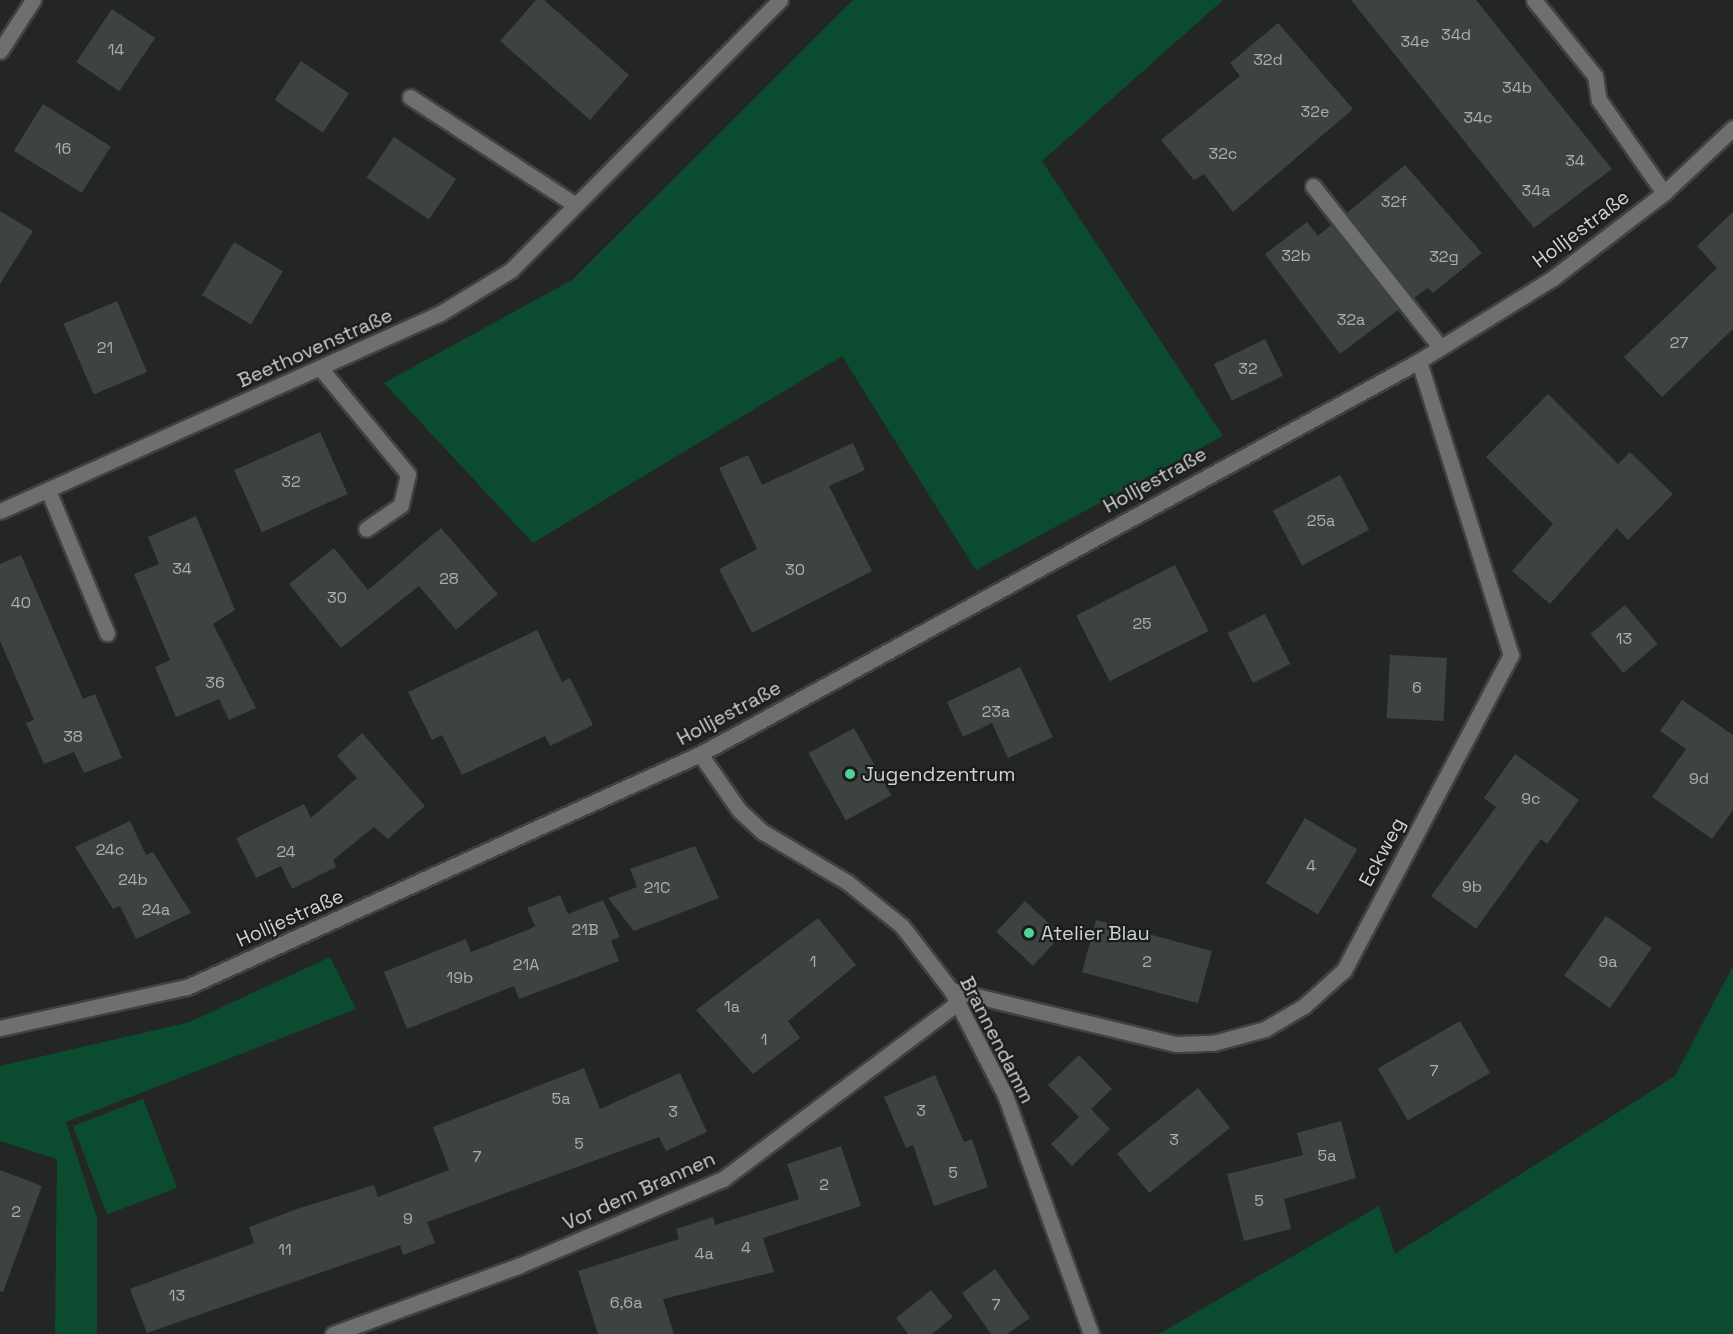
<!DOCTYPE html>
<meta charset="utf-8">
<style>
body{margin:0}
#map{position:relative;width:1733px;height:1334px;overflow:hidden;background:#232625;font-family:"Space Grotesk",sans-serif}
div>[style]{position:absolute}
.green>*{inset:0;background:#0b4c31;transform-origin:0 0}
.building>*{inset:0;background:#3e4240;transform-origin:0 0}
.roads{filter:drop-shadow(2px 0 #404241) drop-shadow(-2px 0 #404241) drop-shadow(0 2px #404241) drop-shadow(0 -2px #404241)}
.service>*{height:15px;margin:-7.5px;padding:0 7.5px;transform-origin:7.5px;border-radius:7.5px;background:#6d706e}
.minor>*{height:15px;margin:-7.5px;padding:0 7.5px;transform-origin:7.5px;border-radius:7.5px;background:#6d706e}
.dots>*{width:16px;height:16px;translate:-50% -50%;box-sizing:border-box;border:3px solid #1a1d1b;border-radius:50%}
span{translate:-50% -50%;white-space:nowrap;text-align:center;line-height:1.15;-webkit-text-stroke:4.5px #1a1d1b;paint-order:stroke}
.number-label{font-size:16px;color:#acaead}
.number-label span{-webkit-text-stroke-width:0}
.street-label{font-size:20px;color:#d0d2d1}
.poi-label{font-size:20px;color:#d0d2d1}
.left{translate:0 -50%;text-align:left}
</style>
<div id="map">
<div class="green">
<div style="clip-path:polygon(853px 0,1223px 0,1042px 161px,1223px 436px,976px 570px,842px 356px,533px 543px,384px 383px,572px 280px)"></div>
<div style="clip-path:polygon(330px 957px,356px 1009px,66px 1122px,97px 1218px,97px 1334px,55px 1334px,57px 1159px,0 1141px,0 1066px,190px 1022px)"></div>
<div style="clip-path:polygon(1733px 966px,1733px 1334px,1159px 1334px,1379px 1206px,1395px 1254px,1675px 1076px)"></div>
<div style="left:143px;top:1099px;width:95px;height:75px;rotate:69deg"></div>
</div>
<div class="building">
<div style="clip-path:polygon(536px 0,544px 0,629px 75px,590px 120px,500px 41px)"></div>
<div style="clip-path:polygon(1351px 0,1476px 0,1612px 169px,1534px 228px)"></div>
<div style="left:112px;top:9px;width:52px;height:64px;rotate:34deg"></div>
<div style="clip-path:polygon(1278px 23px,1353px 109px,1233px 212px,1204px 174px,1194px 180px,1161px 140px,1240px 76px,1230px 63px)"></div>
<div style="left:301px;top:61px;width:58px;height:47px;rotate:34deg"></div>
<div style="left:43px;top:104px;width:80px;height:55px;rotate:32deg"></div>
<div style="left:394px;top:137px;width:75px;height:49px;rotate:34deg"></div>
<div style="clip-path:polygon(1405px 165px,1482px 253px,1433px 293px,1428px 288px,1414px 298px,1347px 213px)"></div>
<div style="clip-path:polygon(0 211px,33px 231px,0 284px)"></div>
<div style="clip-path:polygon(1733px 212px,1733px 329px,1662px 397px,1624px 357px,1717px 268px,1697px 246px)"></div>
<div style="clip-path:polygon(1307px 222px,1318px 236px,1331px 225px,1398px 310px,1340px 354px,1265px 254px)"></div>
<div style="left:234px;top:242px;width:57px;height:62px;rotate:31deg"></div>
<div style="left:117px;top:301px;width:77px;height:58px;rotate:67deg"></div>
<div style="left:1265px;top:339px;width:41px;height:57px;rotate:64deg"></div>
<div style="clip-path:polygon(1548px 394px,1618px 464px,1630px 452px,1673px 494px,1628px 540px,1617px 528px,1550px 604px,1512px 571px,1553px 524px,1486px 457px)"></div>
<div style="left:320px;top:432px;width:68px;height:94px;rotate:66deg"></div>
<div style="clip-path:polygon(853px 443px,865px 470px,829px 486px,872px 571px,752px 633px,719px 569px,757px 549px,719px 468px,748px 455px,762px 485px)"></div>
<div style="left:1340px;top:475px;width:62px;height:76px;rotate:62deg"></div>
<div style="clip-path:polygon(196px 516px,235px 610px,213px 624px,256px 708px,229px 720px,219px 699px,176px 717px,155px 667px,170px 660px,134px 574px,159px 564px,148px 537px)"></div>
<div style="clip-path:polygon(441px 528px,498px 594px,456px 630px,419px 586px,341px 648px,289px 584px,334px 548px,368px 590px)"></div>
<div style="clip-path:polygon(21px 555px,83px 699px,95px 694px,122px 758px,84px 773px,74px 752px,44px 764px,26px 723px,34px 720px,0 641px,0 564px)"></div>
<div style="left:1175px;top:565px;width:74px;height:111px;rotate:63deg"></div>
<div style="left:1625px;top:605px;width:51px;height:45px;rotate:50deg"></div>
<div style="left:1265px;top:614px;width:56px;height:42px;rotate:63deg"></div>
<div style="clip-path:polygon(537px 630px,562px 682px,570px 678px,593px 725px,550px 746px,545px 736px,462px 775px,442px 735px,432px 740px,408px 692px)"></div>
<div style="left:1390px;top:655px;width:57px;height:63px;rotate:3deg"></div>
<div style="clip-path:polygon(1020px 667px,1053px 737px,1008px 758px,992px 723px,963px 737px,947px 702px)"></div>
<div style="clip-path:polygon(1682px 700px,1733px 735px,1733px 810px,1712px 839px,1652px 797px,1686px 749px,1660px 731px)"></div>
<div style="left:854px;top:728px;width:77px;height:52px;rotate:61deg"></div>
<div style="clip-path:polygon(362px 733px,425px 806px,388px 839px,374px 827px,333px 860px,336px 867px,292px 889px,281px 866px,256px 878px,236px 838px,304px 804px,311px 818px,357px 778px,337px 756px)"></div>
<div style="clip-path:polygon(1515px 754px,1579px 800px,1547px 844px,1541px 839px,1476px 929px,1431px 896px,1496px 807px,1484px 798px)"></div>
<div style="left:1305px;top:818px;width:61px;height:76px;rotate:31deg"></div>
<div style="clip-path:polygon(130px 821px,146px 855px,153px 852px,191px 913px,136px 939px,120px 906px,113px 909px,75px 847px)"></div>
<div style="clip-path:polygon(695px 846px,719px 898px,634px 931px,608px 898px,637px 887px,630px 869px)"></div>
<div style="clip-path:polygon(560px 895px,568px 914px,603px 900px,620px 937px,611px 941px,619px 961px,519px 999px,514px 986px,407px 1029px,384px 972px,466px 939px,471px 952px,530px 929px,535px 926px,527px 908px)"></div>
<div style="left:1025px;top:901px;width:50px;height:42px;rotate:43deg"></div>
<div style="left:1606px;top:916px;width:56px;height:73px;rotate:35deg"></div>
<div style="clip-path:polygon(818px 918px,856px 965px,788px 1021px,800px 1038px,753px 1074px,696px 1010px)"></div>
<div style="left:1096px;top:920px;width:120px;height:54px;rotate:15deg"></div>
<div style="left:1460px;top:1021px;width:60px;height:95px;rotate:60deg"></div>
<div style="clip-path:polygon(1079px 1055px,1112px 1089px,1091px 1109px,1110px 1129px,1072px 1166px,1051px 1144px,1079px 1117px,1048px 1085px)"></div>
<div style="clip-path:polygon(584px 1068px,600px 1109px,680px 1073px,707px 1132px,666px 1151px,659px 1137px,427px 1222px,435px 1243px,403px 1255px,400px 1245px,147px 1333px,130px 1289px,254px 1243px,249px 1227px,297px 1209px,374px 1185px,378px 1197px,449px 1170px,433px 1127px)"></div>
<div style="clip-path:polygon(935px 1075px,964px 1142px,972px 1139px,988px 1187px,934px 1206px,913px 1145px,906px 1148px,884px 1097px)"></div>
<div style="left:1198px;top:1088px;width:51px;height:104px;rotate:51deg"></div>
<div style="clip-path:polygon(1341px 1121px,1356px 1178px,1284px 1199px,1291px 1229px,1244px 1241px,1227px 1174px,1303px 1155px,1297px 1133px)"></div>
<div style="clip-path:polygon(841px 1146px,861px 1206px,763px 1238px,774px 1272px,663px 1299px,674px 1334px,598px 1334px,578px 1271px,679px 1239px,676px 1229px,713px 1217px,715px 1225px,799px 1199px,787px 1164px)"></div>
<div style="clip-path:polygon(0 1170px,42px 1186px,3px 1292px,0 1291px)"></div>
<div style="clip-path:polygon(995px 1269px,1030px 1318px,1007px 1334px,991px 1334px,962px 1293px)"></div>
<div style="clip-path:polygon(931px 1290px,953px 1317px,932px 1334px,908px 1334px,896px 1318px)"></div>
</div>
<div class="roads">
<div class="service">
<div style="left:1534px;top:0;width:97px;rotate:51.2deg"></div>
<div style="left:1595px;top:76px;width:24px;rotate:81deg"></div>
<div style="left:1599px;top:100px;width:113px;rotate:55deg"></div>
<div style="left:410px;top:97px;width:196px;rotate:33.1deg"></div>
<div style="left:321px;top:369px;width:136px;rotate:50.4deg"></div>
<div style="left:408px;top:474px;width:32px;rotate:103deg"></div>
<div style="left:401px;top:505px;width:42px;rotate:145.6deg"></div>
</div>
<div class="minor">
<div style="left:0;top:51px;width:61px;rotate:-57.1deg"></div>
<div style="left:1313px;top:186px;width:205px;rotate:51.7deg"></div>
<div style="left:48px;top:490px;width:155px;rotate:67.6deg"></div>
<div style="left:0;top:511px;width:481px;rotate:-24.2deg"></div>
<div style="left:439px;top:314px;width:84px;rotate:-31.4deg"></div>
<div style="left:511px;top:270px;width:381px;rotate:-45.1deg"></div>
<div style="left:700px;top:754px;width:68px;rotate:55.1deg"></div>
<div style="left:739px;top:810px;width:33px;rotate:43deg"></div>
<div style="left:763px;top:832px;width:98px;rotate:30.8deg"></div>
<div style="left:847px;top:882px;width:70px;rotate:38.7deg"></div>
<div style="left:902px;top:926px;width:81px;rotate:52.6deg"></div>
<div style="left:951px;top:990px;width:118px;rotate:62.8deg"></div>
<div style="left:1005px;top:1095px;width:254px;rotate:70.2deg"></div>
<div style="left:951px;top:990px;width:231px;rotate:13.5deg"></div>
<div style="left:1176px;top:1044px;width:37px;rotate:-2deg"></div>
<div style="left:1213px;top:1043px;width:54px;rotate:-15.1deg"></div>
<div style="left:1265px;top:1029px;width:45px;rotate:-30.5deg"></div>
<div style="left:1304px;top:1006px;width:54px;rotate:-42deg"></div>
<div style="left:1344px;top:970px;width:357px;rotate:-62.1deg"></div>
<div style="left:1511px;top:655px;width:308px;rotate:-107.4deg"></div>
<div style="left:0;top:1028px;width:191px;rotate:-12.4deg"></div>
<div style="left:187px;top:987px;width:563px;rotate:-24.43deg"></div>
<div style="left:700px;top:754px;width:819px;rotate:-28.66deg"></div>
<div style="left:1419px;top:361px;width:158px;rotate:-31.8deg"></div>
<div style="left:1553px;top:278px;width:140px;rotate:-37.4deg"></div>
<div style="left:1664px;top:193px;width:95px;rotate:-43.3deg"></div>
<div style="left:333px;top:1334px;width:197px;rotate:-20.2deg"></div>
<div style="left:518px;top:1266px;width:223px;rotate:-23deg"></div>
<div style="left:723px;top:1179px;width:291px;rotate:-36.9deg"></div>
</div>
</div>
<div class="dots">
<div style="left:850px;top:774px;background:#51d398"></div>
<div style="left:1029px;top:933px;background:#51d398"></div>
</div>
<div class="number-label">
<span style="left:1456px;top:35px">34d</span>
<span style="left:1415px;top:42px">34e</span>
<span style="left:116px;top:50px">14</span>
<span style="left:1268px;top:60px">32d</span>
<span style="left:1517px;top:88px">34b</span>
<span style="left:1315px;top:112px">32e</span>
<span style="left:1478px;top:118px">34c</span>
<span style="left:63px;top:149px">16</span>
<span style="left:1223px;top:154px">32c</span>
<span style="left:1575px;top:161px">34</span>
<span style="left:1536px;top:191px">34a</span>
<span style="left:1394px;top:202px">32f</span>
<span style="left:1296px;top:256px">32b</span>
<span style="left:1444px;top:257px">32g</span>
<span style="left:1351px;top:320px">32a</span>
<span style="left:1679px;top:343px">27</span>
<span style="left:105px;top:348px">21</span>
<span style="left:1248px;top:369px">32</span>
<span style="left:291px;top:482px">32</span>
<span style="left:1321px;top:521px">25a</span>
<span style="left:182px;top:569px">34</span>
<span style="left:795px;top:570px">30</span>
<span style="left:449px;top:579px">28</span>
<span style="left:337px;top:598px">30</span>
<span style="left:21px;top:603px">40</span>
<span style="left:1142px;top:624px">25</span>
<span style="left:1624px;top:639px">13</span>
<span style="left:215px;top:683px">36</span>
<span style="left:1417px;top:688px">6</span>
<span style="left:996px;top:712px">23a</span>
<span style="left:73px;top:737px">38</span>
<span style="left:1699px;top:779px">9d</span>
<span style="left:1531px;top:799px">9c</span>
<span style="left:110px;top:850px">24c</span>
<span style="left:286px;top:852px">24</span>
<span style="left:1311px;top:866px">4</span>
<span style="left:133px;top:880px">24b</span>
<span style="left:1472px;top:887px">9b</span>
<span style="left:657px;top:888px">21C</span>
<span style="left:156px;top:910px">24a</span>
<span style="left:585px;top:930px">21B</span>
<span style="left:813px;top:962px">1</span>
<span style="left:1147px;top:962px">2</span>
<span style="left:1608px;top:962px">9a</span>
<span style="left:526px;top:965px">21A</span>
<span style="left:460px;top:978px">19b</span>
<span style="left:732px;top:1007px">1a</span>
<span style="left:764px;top:1040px">1</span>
<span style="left:1434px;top:1071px">7</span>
<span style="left:561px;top:1099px">5a</span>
<span style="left:921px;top:1111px">3</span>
<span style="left:673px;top:1112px">3</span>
<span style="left:1174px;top:1140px">3</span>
<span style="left:579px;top:1144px">5</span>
<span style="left:1327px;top:1156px">5a</span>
<span style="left:477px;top:1157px">7</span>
<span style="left:953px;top:1173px">5</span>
<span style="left:824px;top:1185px">2</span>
<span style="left:1259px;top:1201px">5</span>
<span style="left:16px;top:1212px">2</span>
<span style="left:408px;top:1219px">9</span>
<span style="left:746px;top:1248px">4</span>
<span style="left:285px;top:1250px">11</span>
<span style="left:704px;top:1254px">4a</span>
<span style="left:177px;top:1296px">13</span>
<span style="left:626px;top:1303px">6,6a</span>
<span style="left:996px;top:1305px">7</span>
</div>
<div class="street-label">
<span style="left:1581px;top:229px;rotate:-37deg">Holljestraße</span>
<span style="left:315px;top:348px;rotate:-24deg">Beethovenstraße</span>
<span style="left:1155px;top:480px;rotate:-29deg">Holljestraße</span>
<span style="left:729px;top:713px;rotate:-28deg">Holljestraße</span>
<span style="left:1382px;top:852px;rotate:-62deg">Eckweg</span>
<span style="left:290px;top:918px;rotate:-24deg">Holljestraße</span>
<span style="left:997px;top:1040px;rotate:63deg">Brannendamm</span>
<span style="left:639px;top:1191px;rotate:-24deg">Vor dem Brannen</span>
</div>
<div class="poi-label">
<span class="left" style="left:862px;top:774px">Jugendzentrum</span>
<span class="left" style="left:1041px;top:933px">Atelier Blau</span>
</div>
</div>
